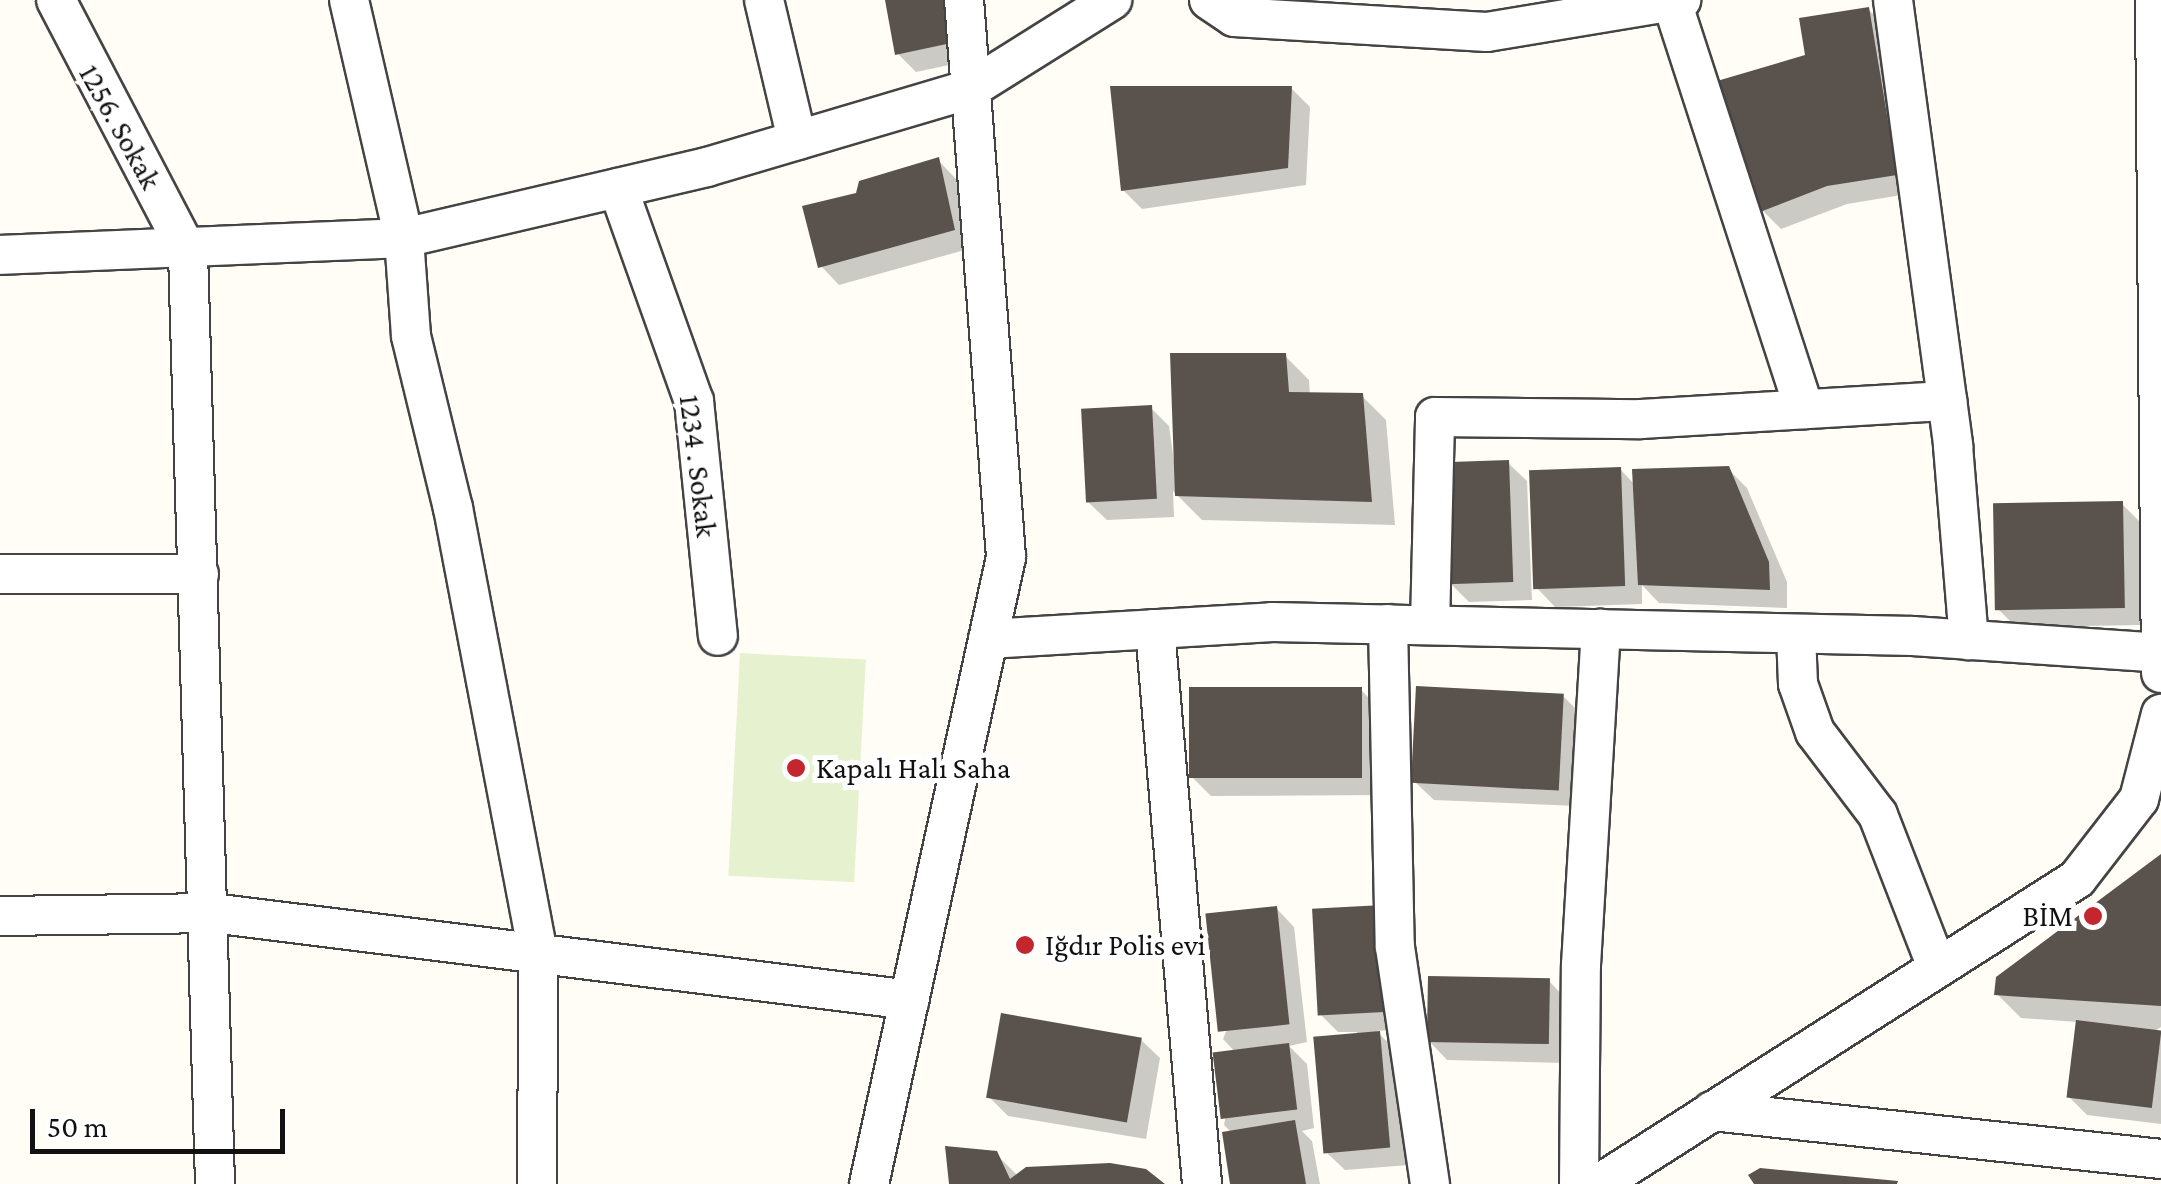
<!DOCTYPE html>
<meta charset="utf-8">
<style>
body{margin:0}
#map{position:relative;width:2161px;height:1184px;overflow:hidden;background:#fffdf5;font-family:"Crimson Pro",serif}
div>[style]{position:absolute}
.pitch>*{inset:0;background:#e6f2cf;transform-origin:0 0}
.shadow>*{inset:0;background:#0003}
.building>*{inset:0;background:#5a524d;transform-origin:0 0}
.roads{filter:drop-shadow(2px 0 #444) drop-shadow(-2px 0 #444) drop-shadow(0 2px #444) drop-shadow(0 -2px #444)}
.minor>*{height:38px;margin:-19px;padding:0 19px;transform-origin:19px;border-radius:19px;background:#fff}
.dots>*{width:28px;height:28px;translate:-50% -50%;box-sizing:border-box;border:5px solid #fff;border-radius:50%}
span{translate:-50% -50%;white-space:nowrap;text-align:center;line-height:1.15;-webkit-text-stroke:10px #fff;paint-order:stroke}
.street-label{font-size:30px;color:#111}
.poi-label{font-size:30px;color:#111}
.left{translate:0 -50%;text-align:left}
.right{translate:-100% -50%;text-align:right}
.scale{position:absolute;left:30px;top:1109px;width:255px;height:45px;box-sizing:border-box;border:5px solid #111;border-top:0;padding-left:12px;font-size:30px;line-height:35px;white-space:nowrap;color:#111;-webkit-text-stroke:8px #fff;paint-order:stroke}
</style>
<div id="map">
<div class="pitch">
<div style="left:740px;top:653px;width:126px;height:223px;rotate:3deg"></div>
</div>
<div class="shadow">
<div style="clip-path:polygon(888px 0,973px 60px,916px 72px,897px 53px)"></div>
<div style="clip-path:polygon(1868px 9px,1886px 28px,1914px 193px,1847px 204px,1781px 229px,1762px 210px,1808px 56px)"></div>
<div style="clip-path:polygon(1291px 88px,1310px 107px,1306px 185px,1142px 209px,1123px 190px)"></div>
<div style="clip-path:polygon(938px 160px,956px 179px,972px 248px,839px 285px,821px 266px,858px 196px)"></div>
<div style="clip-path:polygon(1285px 356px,1309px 380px,1310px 395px,1362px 396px,1386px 420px,1395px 525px,1202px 520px,1173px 491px,1174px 517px,1107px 520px,1088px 502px,1151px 408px,1169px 426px,1177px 483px)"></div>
<div style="clip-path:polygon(1508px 463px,1527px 481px,1532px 600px,1469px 602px,1451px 584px)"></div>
<div style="clip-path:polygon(1620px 469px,1635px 485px,1728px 469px,1747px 488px,1787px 582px,1787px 608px,1659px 603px,1642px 585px,1642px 604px,1555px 607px,1537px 588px)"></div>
<div style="clip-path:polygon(2122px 504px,2140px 522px,2142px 625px,2016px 627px,1997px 608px)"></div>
<div style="clip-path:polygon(1361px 690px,1379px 708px,1380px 795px,1211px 796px,1193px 778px)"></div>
<div style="clip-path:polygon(1562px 695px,1581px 714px,1577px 806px,1434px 800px,1415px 782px)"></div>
<div style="clip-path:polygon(2161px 857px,2161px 1027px,2155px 1031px,2161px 1032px,2161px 1124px,2087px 1115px,2068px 1096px,2078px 1022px,2021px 1018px,1997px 994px)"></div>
<div style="clip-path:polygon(1382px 907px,1406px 1029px,1376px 1031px,1398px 1052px,1409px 1165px,1345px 1170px,1326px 1152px,1357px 1032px,1338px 1032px,1320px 1014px)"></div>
<div style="clip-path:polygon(1276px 908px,1294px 927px,1307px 1042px,1289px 1046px,1307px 1064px,1314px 1128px,1302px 1131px,1312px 1141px,1320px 1184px,1233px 1184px,1232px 1133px,1224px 1125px,1237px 1054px,1223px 1039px)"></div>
<div style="clip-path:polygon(1549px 981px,1567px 1000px,1566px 1063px,1447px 1060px,1429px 1041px)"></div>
<div style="clip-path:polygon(1141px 1040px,1160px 1058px,1146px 1139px,1008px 1116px,989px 1097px)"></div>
<div style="clip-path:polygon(995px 1153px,1018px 1176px,1145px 1172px,1165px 1184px,951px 1184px)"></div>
</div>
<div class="building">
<div style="clip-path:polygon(885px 0,953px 0,956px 42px,895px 55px)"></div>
<div style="clip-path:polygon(1869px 7px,1897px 175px,1827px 186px,1760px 212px,1717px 81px,1805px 55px,1799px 18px)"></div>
<div style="clip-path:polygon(1110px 86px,1292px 86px,1288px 168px,1121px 191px)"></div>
<div style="clip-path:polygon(939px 157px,955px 230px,818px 268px,802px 206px,856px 193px,859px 181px)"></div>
<div style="clip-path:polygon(1170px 353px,1286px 353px,1289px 392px,1363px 393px,1372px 502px,1175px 496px)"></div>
<div style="left:1152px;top:405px;width:94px;height:71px;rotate:87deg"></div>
<div style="left:1509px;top:460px;width:122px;height:66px;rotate:88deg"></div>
<div style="clip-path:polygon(1729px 466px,1769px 562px,1770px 590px,1638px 585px,1632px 469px)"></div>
<div style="left:1621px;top:467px;width:119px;height:92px;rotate:88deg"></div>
<div style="left:2123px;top:501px;width:107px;height:130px;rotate:89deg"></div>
<div style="left:1416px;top:686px;width:148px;height:97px;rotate:3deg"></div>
<div style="left:1362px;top:687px;width:91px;height:173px;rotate:90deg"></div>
<div style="clip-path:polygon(2161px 854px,2161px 1006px,1994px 995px,1996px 977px)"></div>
<div style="left:1383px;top:905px;width:107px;height:71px;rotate:87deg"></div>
<div style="left:1277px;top:906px;width:119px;height:72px;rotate:84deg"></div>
<div style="left:1428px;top:976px;width:122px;height:66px;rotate:1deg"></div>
<div style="left:1001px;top:1013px;width:143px;height:86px;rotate:10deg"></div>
<div style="left:2076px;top:1020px;width:86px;height:78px;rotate:7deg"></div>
<div style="left:1380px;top:1031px;width:117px;height:67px;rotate:85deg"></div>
<div style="left:1289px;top:1043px;width:67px;height:77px;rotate:83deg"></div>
<div style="clip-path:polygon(1295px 1120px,1306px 1184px,1230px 1184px,1222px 1132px)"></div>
<div style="clip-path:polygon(945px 1146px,997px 1151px,1010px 1179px,1026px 1167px,1110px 1163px,1146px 1169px,1165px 1184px,949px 1184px)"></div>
<div style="clip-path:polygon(1760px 1168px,1898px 1181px,1897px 1184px,1754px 1184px,1748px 1175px)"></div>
</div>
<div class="roads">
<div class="minor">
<div style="left:56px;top:0;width:284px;rotate:62.4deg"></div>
<div style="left:188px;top:252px;width:932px;rotate:88.34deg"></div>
<div style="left:349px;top:0;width:244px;rotate:77deg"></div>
<div style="left:404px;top:238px;width:98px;rotate:85.9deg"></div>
<div style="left:411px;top:336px;width:177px;rotate:76.3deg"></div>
<div style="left:453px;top:508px;width:454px;rotate:79.2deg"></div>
<div style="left:538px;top:954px;width:230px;rotate:90.2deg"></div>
<div style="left:764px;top:0;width:144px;rotate:76.7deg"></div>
<div style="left:1209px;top:0;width:30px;rotate:34deg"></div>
<div style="left:1234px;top:17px;width:253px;rotate:3.4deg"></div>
<div style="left:1487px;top:32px;width:197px;rotate:-9.4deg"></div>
<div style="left:1893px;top:0;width:450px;rotate:82.3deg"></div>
<div style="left:1953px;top:446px;width:195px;rotate:85.3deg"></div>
<div style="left:2155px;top:0;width:673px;rotate:89.49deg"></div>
<div style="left:1672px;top:2px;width:428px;rotate:72deg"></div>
<div style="left:618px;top:188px;width:226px;rotate:70.4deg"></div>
<div style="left:694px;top:401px;width:236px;rotate:84.2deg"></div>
<div style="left:0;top:255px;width:404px;rotate:-2.4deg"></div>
<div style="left:404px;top:238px;width:311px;rotate:-13.2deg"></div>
<div style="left:707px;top:167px;width:274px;rotate:-16.5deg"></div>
<div style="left:970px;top:89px;width:168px;rotate:-32.1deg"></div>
<div style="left:0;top:574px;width:199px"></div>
<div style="left:1388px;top:624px;width:323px;rotate:88.8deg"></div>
<div style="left:1395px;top:947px;width:240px;rotate:81.6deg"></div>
<div style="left:1430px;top:625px;width:208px;rotate:-88.6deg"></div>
<div style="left:1435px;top:417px;width:206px;rotate:0.6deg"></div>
<div style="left:1641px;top:419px;width:307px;rotate:-3.4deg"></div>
<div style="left:1155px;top:629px;width:557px;rotate:85.16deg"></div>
<div style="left:1796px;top:634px;width:50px;rotate:87.7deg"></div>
<div style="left:1798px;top:684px;width:51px;rotate:70.5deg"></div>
<div style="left:1815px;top:732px;width:104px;rotate:52.8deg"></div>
<div style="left:1878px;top:815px;width:163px;rotate:68.8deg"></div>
<div style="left:988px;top:639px;width:285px;rotate:-3.4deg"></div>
<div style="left:1272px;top:622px;width:641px;rotate:1.25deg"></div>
<div style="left:1913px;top:636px;width:249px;rotate:3.9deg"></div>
<div style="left:0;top:916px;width:212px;rotate:-0.8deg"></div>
<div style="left:212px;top:913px;width:703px;rotate:7.1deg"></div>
<div style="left:1712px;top:1111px;width:452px;rotate:6.1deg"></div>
<div style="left:869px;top:1184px;width:642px;rotate:-77.67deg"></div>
<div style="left:1006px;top:557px;width:559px;rotate:-94.31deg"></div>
<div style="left:1579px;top:1184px;width:219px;rotate:-89.5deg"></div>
<div style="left:1581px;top:965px;width:337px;rotate:-86.6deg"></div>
<div style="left:1599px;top:1184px;width:567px;rotate:-32.54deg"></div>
<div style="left:2077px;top:879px;width:101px;rotate:-52.2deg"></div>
<div style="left:2139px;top:799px;width:88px;rotate:-75.5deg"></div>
</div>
</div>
<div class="dots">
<div style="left:796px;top:768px;background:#c4262e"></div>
<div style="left:2093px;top:916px;background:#c4262e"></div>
<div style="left:1025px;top:945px;background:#c4262e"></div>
</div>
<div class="street-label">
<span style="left:120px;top:127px;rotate:61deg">1256. Sokak</span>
<span style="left:698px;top:466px;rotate:83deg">1234 . Sokak</span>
</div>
<div class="poi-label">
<span class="left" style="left:816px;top:768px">Kapalı Halı Saha</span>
<span class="right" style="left:2073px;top:916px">BİM</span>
<span class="left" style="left:1045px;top:945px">Iğdır Polis evi</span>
</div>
<div class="scale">50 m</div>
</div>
